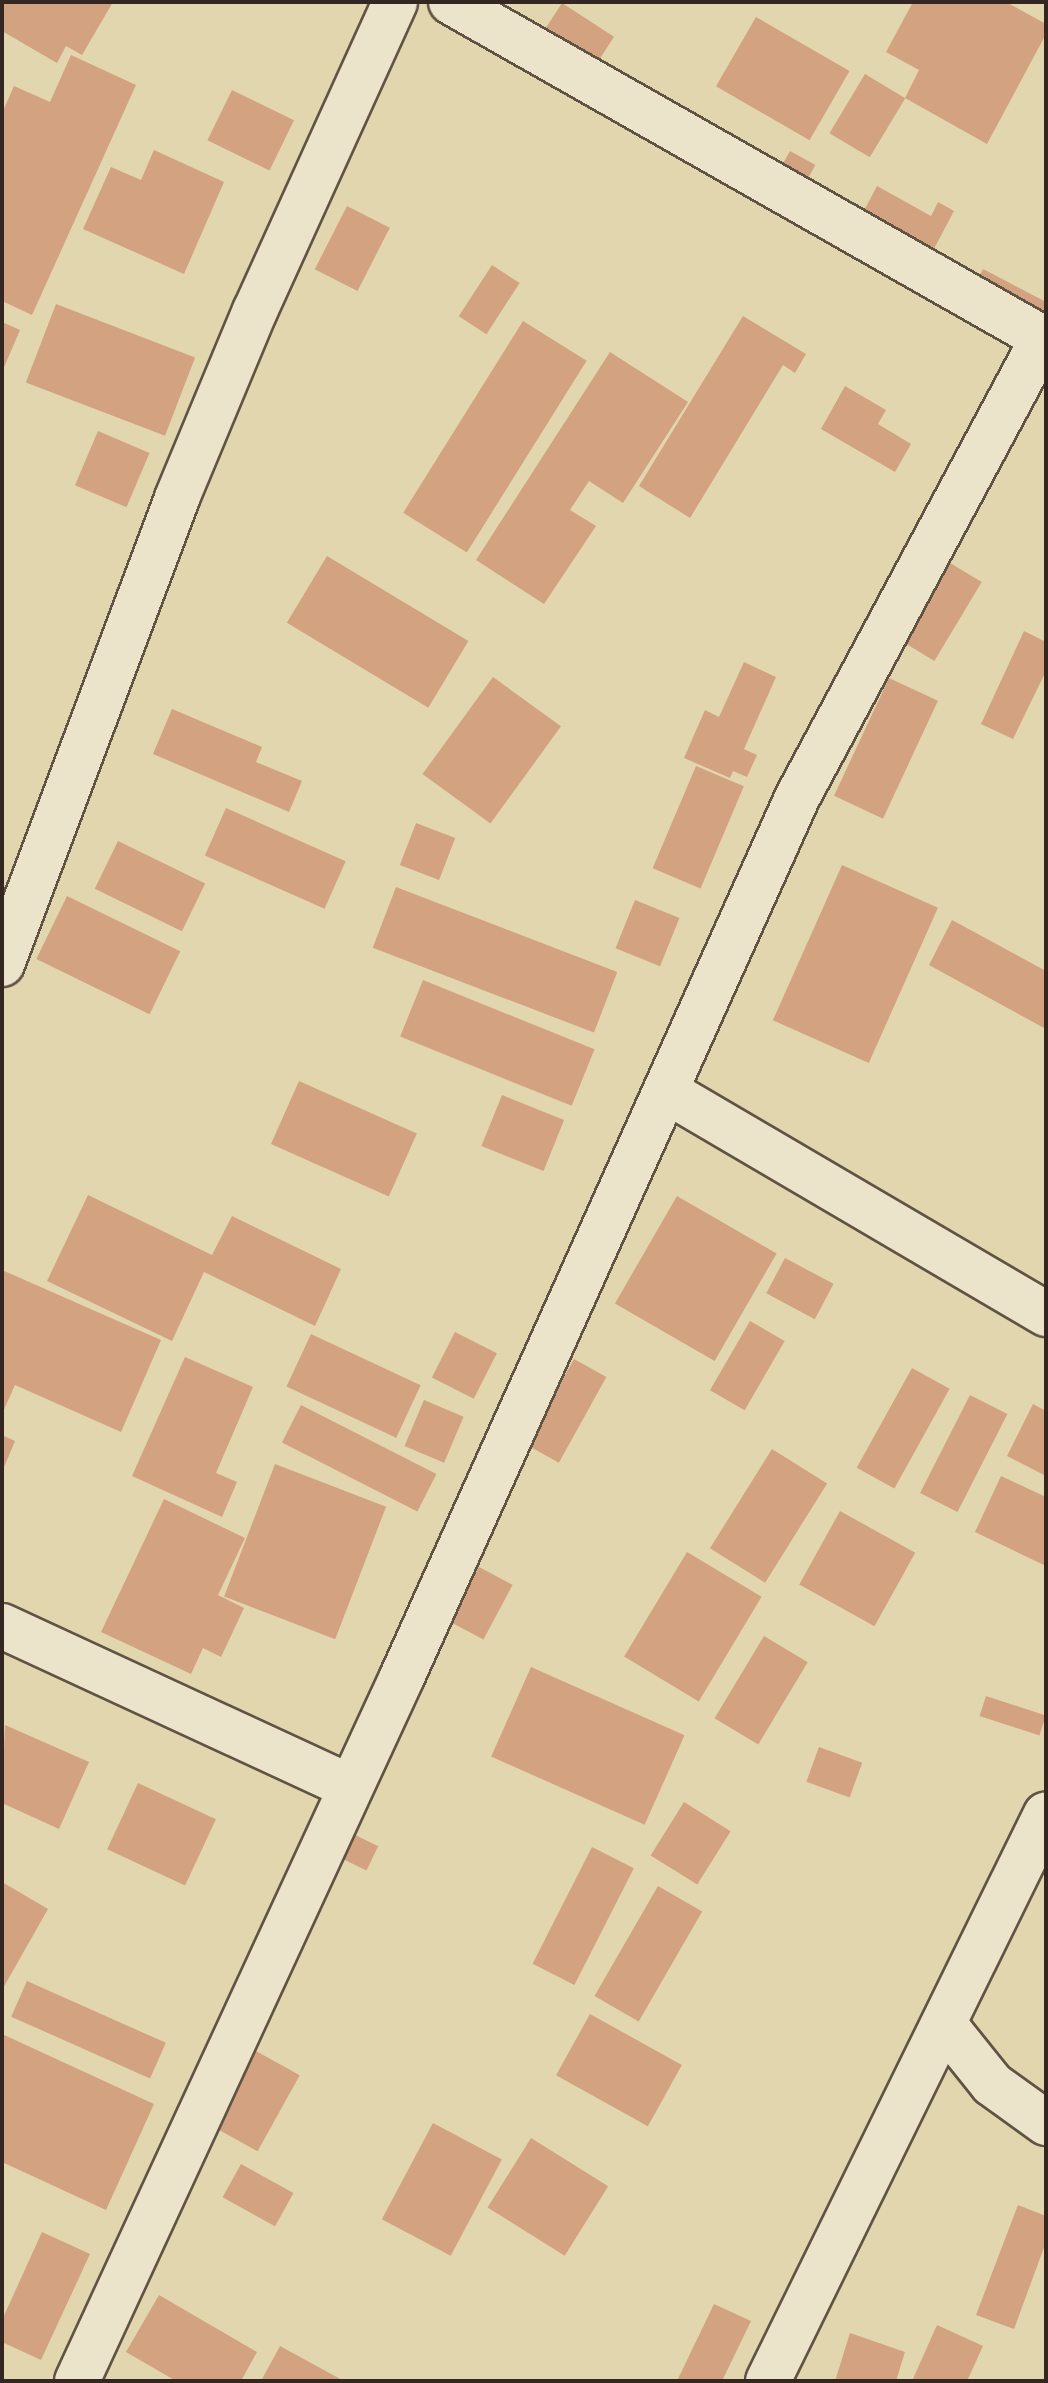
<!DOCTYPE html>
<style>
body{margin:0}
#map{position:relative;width:1048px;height:2383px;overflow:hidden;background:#e2d6ae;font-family:Alegreya,serif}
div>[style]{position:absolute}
.building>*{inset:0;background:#d3a281;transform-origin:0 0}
.roads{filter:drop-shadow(2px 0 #605344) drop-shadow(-2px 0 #605344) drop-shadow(0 2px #605344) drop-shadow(0 -2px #605344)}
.street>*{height:44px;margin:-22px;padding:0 22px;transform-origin:22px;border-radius:22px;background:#ece4ca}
.secondary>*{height:44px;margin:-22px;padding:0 22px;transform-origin:22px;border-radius:22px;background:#ece4ca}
span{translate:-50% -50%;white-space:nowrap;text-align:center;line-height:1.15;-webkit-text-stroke:7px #ece4ca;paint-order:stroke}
.frame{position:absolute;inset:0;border:4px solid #342721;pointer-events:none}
</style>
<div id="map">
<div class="building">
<div style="clip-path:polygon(2px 2px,113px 2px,82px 55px,66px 46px,57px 63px,2px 31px)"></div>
<div style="clip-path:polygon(913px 2px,1006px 2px,1046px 24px,1046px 34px,987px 144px,905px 98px,919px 70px,886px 52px)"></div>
<div style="left:562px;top:3px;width:62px;height:41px;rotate:33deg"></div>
<div style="left:756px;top:17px;width:108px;height:80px;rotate:30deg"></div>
<div style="clip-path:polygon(71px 55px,136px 85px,32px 315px,2px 301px,2px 113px,14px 86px,50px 102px)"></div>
<div style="left:865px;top:74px;width:47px;height:69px;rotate:31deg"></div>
<div style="left:232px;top:90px;width:69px;height:56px;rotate:26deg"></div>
<div style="clip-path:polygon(154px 150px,224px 182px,184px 274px,83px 229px,111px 167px,141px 180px)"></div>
<div style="left:790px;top:151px;width:29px;height:29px;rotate:29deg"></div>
<div style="clip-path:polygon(877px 186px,931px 216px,938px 202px,954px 211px,927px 262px,857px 224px)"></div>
<div style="left:347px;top:206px;width:48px;height:71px;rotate:27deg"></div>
<div style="left:492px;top:265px;width:33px;height:61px;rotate:33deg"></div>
<div style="clip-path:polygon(983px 269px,1046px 302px,1046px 349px,962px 310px)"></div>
<div style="left:56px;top:304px;width:149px;height:84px;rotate:21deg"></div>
<div style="clip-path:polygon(743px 316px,806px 354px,795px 373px,783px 365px,690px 518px,639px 486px)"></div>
<div style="left:523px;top:321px;width:75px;height:226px;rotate:32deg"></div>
<div style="clip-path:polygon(2px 322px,20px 330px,2px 372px)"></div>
<div style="clip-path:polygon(610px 352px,688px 402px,623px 503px,589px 481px,570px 510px,596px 526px,544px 604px,476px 560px)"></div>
<div style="clip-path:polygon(845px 386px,886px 410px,878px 424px,911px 444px,895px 472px,821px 429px)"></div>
<div style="left:98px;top:431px;width:56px;height:59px;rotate:23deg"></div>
<div style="left:327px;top:556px;width:165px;height:78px;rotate:31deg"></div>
<div style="left:950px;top:563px;width:37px;height:92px;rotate:31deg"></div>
<div style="clip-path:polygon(1024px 631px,1046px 642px,1046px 671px,1013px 739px,981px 724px)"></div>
<div style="clip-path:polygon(744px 662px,776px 677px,744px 749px,757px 755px,747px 777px,733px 771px,730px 778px,684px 758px,705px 710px,719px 717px)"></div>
<div style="left:493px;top:677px;width:84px;height:120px;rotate:36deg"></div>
<div style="left:889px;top:678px;width:54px;height:130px;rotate:25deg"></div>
<div style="clip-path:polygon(172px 709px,262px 747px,256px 762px,302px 781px,289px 812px,153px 754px)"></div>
<div style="left:696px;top:766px;width:52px;height:111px;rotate:23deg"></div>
<div style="left:226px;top:808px;width:131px;height:52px;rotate:24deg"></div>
<div style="left:416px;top:823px;width:42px;height:45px;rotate:21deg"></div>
<div style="left:118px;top:841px;width:97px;height:53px;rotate:26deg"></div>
<div style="left:842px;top:865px;width:105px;height:170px;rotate:24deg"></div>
<div style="left:396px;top:887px;width:237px;height:65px;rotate:21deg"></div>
<div style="left:67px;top:896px;width:126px;height:70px;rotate:26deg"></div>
<div style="left:635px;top:900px;width:48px;height:52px;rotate:22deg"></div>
<div style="clip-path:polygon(952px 920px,1046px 971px,1044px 1028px,929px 965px)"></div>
<div style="left:423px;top:980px;width:185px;height:61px;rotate:22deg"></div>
<div style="left:299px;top:1081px;width:129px;height:69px;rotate:24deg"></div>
<div style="left:502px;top:1095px;width:67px;height:55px;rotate:22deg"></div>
<div style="clip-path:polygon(88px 1195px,212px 1255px,232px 1216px,341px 1269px,315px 1326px,204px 1272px,172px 1341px,47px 1281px)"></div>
<div style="left:677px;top:1196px;width:115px;height:124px;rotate:30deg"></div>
<div style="left:785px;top:1258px;width:55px;height:40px;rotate:28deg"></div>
<div style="clip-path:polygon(2px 1270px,161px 1340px,121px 1432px,15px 1385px,2px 1414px)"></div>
<div style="left:750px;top:1321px;width:40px;height:80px;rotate:30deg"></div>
<div style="left:455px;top:1332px;width:47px;height:51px;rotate:27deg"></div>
<div style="left:311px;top:1334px;width:121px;height:58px;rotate:25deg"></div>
<div style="clip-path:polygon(185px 1357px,253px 1387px,216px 1473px,237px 1482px,222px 1517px,132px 1476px)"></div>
<div style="left:574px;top:1359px;width:37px;height:98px;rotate:29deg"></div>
<div style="left:912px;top:1368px;width:43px;height:114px;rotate:29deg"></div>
<div style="left:970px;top:1395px;width:42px;height:110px;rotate:27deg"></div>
<div style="left:424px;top:1400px;width:43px;height:50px;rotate:23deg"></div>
<div style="clip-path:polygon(1033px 1404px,1046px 1411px,1046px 1476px,1007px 1456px)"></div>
<div style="left:301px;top:1405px;width:152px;height:42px;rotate:27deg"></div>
<div style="clip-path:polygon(2px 1435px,15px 1441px,2px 1472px)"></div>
<div style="left:772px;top:1449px;width:65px;height:117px;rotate:32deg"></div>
<div style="left:275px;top:1464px;width:119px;height:142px;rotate:21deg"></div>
<div style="clip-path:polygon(1001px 1476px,1046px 1497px,1046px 1566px,975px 1532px)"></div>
<div style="clip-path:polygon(164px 1499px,245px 1538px,218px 1595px,244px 1608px,221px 1657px,203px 1648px,191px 1674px,101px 1632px)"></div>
<div style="left:840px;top:1511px;width:86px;height:84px;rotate:29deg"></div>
<div style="left:687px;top:1552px;width:87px;height:122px;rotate:31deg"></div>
<div style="left:479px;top:1567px;width:38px;height:62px;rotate:28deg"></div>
<div style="left:764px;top:1636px;width:51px;height:96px;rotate:31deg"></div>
<div style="left:531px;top:1667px;width:168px;height:98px;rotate:24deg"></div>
<div style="left:986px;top:1696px;width:63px;height:21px;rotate:18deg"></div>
<div style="clip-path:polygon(5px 1725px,89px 1762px,59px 1829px,2px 1803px)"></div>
<div style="left:819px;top:1747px;width:46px;height:37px;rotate:20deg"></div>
<div style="left:138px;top:1783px;width:86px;height:73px;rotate:25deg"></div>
<div style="left:684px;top:1802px;width:55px;height:63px;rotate:32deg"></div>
<div style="left:345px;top:1830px;width:37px;height:27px;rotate:26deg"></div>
<div style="left:592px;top:1847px;width:47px;height:131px;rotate:27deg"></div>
<div style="clip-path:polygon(2px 1882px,48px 1909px,2px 1990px)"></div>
<div style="left:658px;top:1886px;width:51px;height:127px;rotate:30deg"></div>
<div style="left:27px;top:1981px;width:152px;height:39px;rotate:24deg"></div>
<div style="left:590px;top:2014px;width:105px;height:70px;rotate:29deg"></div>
<div style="clip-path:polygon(2px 2034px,154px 2104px,106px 2210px,2px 2162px)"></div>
<div style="left:256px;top:2051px;width:50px;height:87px;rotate:29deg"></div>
<div style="left:433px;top:2123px;width:78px;height:109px;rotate:28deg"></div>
<div style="left:531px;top:2138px;width:91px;height:82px;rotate:32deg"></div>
<div style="left:241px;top:2164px;width:60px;height:38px;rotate:29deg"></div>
<div style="clip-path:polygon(1018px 2205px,1046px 2216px,1046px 2242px,1014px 2329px,976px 2315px)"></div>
<div style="clip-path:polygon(42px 2232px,90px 2254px,41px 2360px,2px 2342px,2px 2320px)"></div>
<div style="clip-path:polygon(159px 2295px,257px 2352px,241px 2381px,176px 2381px,126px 2352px)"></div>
<div style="clip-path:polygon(714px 2304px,751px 2321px,722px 2381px,677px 2381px)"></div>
<div style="clip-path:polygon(937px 2325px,983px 2346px,967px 2381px,912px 2381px)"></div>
<div style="clip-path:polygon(850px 2333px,905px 2352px,896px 2381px,835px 2381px)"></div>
<div style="clip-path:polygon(280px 2346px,344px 2381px,261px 2381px)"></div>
</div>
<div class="roads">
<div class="street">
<div style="left:2px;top:964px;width:498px;rotate:-69.4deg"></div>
<div style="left:177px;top:498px;width:203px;rotate:-67.4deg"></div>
<div style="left:255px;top:311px;width:339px;rotate:-65.6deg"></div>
<div style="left:666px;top:1091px;width:441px;rotate:30.4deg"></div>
<div style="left:2px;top:1626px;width:382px;rotate:24.8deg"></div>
<div style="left:944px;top:2024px;width:77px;rotate:51.3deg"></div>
<div style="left:992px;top:2084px;width:67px;rotate:35.8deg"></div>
<div style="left:77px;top:2381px;width:775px;rotate:-65.22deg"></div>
<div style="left:402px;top:1677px;width:964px;rotate:-65.8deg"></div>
<div style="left:797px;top:798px;width:522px;rotate:-61.86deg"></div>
<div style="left:768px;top:2381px;width:631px;rotate:-63.88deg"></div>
</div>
<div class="secondary">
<div style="left:451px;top:2px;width:684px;rotate:29.6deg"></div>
</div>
</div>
<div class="frame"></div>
</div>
